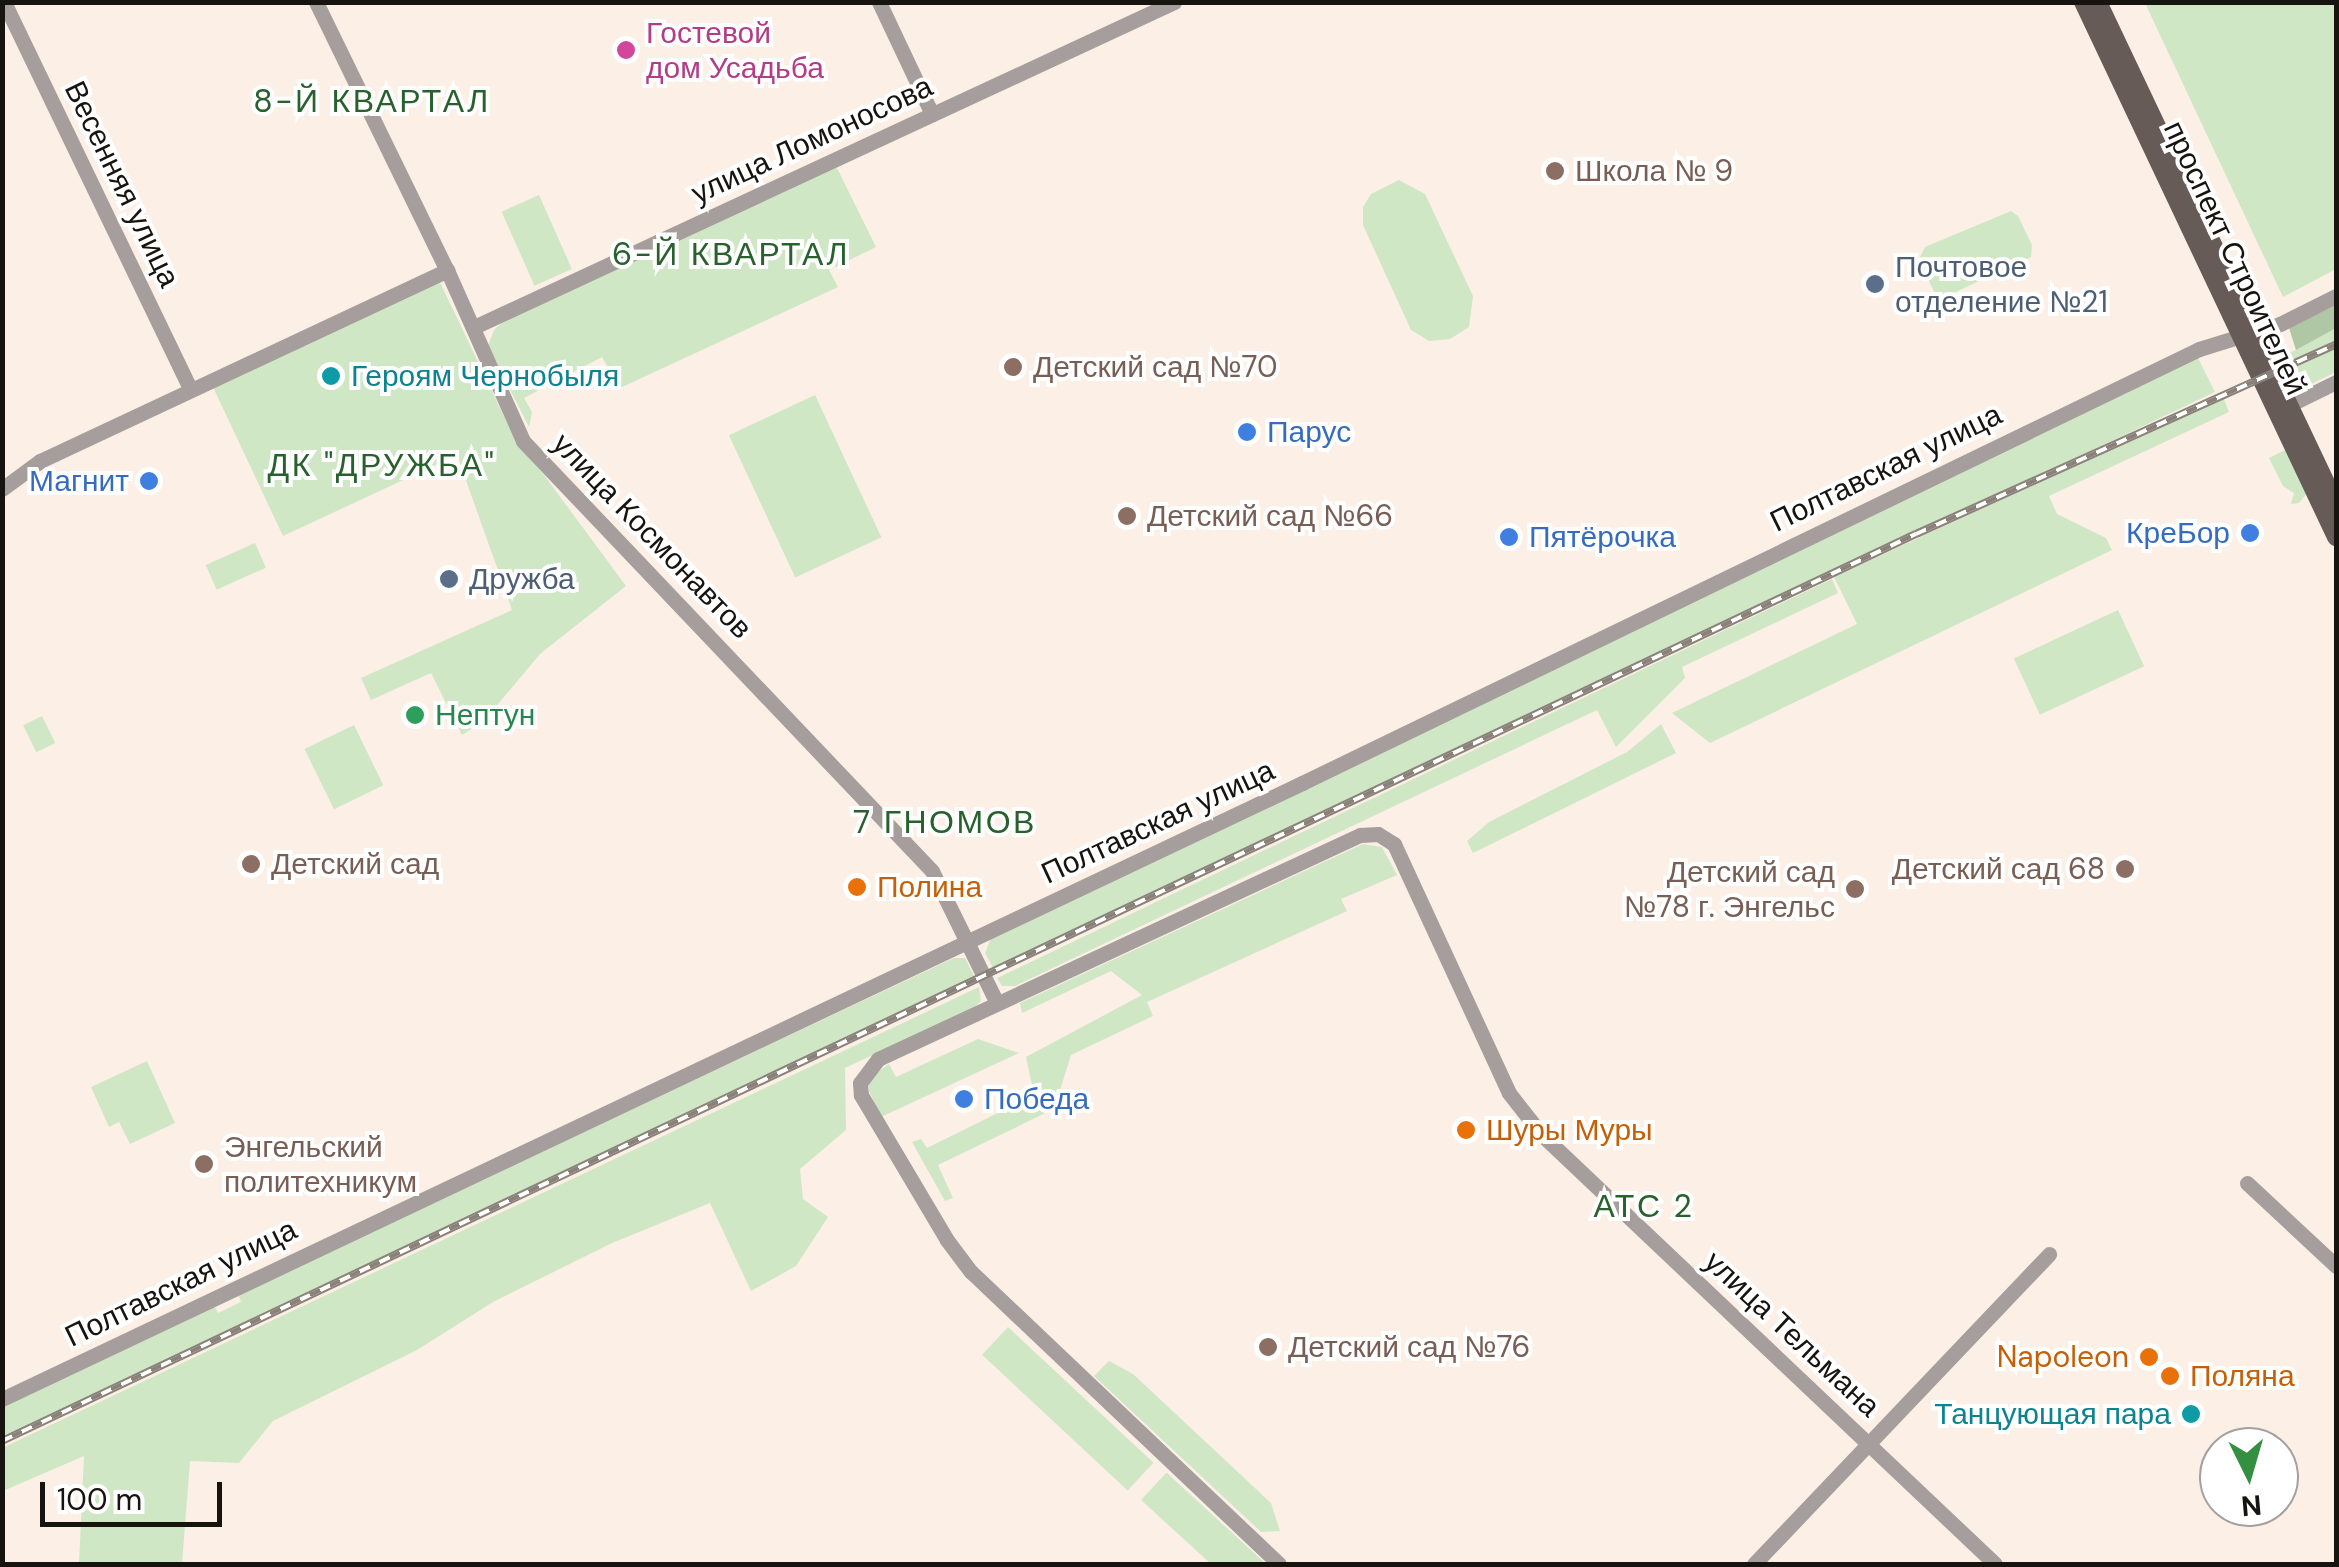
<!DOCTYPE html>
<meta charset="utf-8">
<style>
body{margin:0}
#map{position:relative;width:2339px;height:1567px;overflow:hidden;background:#fcefe5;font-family:"DM Sans",sans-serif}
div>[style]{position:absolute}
.green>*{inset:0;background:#d0e7c6;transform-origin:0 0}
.forest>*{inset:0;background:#afc7a4}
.minor>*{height:15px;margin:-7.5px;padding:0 7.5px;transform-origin:7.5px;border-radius:7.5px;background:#a69e9c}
.major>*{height:18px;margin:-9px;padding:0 9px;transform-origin:9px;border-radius:9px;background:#675b57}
.rail>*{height:8px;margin-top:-4px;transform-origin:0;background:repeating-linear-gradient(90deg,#fff 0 11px,#8a817a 0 22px);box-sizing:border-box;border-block:2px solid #8a817a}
.dots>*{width:28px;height:28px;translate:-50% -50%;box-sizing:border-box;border:5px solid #fff;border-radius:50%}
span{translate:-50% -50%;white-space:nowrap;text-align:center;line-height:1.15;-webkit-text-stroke:8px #fff;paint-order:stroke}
.hotel-label{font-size:30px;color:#b23c85}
.left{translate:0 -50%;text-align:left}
.street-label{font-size:30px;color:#17130f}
.education-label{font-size:30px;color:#785e54}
.right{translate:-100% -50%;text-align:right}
.service-label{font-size:30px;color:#4e5e75}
.culture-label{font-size:30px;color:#0d838f}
.shop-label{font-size:30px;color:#366cbe}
.leisure-label{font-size:30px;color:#27864d}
.food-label{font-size:30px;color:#c56008}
.neighbourhood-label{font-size:32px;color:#28612e;letter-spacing:2.5px}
.frame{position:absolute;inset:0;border:5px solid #17130f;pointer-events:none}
.north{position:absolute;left:2199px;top:1427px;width:100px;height:100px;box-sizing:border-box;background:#fff;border:2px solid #a2a19f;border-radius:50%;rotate:175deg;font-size:28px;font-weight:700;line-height:40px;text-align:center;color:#17130f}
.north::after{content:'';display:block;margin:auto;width:35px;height:45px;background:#348f40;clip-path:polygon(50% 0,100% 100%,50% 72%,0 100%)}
.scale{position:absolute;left:40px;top:1482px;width:182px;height:45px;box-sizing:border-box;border:5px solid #17130f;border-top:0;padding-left:12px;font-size:30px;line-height:35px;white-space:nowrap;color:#17130f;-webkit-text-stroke:8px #fff;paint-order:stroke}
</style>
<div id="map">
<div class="green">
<div style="clip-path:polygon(2145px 3px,2336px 3px,2336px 269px,2283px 297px)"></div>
<div style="clip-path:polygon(835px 164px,876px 247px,829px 270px,838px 287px,620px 388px,602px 357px,524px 398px,532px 412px,529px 427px,488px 346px,494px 330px,510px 315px)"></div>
<div style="clip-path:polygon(1399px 180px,1425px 194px,1473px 296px,1469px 327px,1450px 339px,1429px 341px,1411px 330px,1363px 225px,1363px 207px,1371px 194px)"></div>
<div style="left:539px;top:195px;width:81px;height:41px;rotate:66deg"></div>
<div style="clip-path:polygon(2011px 211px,2018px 216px,2032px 245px,2031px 257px,1947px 296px,1935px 294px,1919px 259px,1925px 247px)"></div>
<div style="clip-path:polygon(438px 278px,510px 429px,626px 586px,540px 654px,483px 722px,462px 735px,431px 673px,371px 700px,361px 678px,512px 610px,457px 455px,283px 536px,212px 385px)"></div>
<div style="clip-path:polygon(2336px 328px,2336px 372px,2301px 389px,2284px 356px)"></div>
<div style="clip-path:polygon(2197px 356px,2215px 392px,994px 970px,985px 953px,991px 938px)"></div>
<div style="left:815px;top:395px;width:157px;height:95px;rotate:65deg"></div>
<div style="clip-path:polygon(2223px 397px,2229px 412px,2049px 496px,2057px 514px,2106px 538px,2112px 550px,1710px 743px,1672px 713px,1857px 624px,1834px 577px)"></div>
<div style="clip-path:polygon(2287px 449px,2308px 492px,2299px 503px,2291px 504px,2294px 493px,2283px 486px,2269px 458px)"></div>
<div style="left:255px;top:543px;width:27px;height:54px;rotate:66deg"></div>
<div style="clip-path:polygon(1832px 579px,1838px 593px,1682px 667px,1685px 678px,1616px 747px,1597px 710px,1015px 986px,1002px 986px,997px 978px)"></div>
<div style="left:2118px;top:610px;width:62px;height:115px;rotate:65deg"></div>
<div style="left:42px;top:716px;width:30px;height:21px;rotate:64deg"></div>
<div style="clip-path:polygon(1661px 724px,1676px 753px,1473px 853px,1467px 841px,1489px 822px,1627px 752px)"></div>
<div style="left:354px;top:725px;width:67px;height:55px;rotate:64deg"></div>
<div style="clip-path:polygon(1363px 844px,1382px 847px,1397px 875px,1341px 899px,1347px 911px,1147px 1002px,1153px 1016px,1071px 1055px,1054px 1109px,938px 1165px,953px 1198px,945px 1201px,912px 1142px,921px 1139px,927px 1148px,1034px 1095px,1026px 1057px,1142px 995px,1111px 971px,1022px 1013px,1020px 1003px)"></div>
<div style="clip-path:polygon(954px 958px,965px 958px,975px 978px,3px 1440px,3px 1406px,214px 1305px,218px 1313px,241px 1302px,238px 1294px)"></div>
<div style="clip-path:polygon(979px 987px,981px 1001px,975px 1007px,845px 1068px,846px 1130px,800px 1169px,803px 1199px,828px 1217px,796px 1266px,751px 1291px,710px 1203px,612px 1243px,493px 1302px,417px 1350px,273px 1421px,239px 1463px,190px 1461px,182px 1564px,79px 1564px,84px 1456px,3px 1491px,2px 1448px)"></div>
<div style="clip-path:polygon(978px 1039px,1019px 1053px,881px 1117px,869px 1091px,869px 1083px,879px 1071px,889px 1064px,896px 1077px)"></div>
<div style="clip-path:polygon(147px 1061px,175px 1123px,130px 1144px,119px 1122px,109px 1127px,91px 1087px)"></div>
<div style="left:1008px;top:1327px;width:199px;height:38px;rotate:43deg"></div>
<div style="clip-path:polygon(1109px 1361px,1133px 1374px,1271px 1503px,1280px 1531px,1261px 1532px,1094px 1376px)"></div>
<div style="clip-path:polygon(1166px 1473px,1167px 1473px,1266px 1564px,1211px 1564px,1141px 1500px)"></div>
</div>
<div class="forest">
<div style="clip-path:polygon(2336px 305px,2336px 328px,2296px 350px,2289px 328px)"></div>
</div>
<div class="minor">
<div style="left:4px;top:2px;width:429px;rotate:64.3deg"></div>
<div style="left:316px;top:2px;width:298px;rotate:64deg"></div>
<div style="left:447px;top:270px;width:187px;rotate:66deg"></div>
<div style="left:523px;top:441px;width:593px;rotate:46.43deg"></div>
<div style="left:932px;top:871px;width:147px;rotate:63.8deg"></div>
<div style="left:879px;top:2px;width:124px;rotate:64.7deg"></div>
<div style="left:474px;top:327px;width:772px;rotate:-24.9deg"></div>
<div style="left:2289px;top:405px;width:52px;rotate:-26.1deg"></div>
<div style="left:2px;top:489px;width:47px;rotate:-36.4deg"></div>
<div style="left:40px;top:461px;width:450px;rotate:-25.1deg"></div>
<div style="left:2247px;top:1183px;width:122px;rotate:43deg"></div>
<div style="left:2px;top:1399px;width:1439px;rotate:-25.35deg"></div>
<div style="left:1302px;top:783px;width:996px;rotate:-25.82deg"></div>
<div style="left:2199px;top:349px;width:85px;rotate:-17.2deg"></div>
<div style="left:2280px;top:324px;width:63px;rotate:-26.6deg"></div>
<div style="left:1279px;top:1564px;width:424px;rotate:-136.5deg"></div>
<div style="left:971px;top:1272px;width:40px;rotate:-127deg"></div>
<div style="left:947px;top:1240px;width:169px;rotate:-120.7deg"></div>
<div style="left:861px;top:1095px;width:12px;rotate:-95deg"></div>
<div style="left:860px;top:1083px;width:30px;rotate:-53deg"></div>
<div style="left:878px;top:1059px;width:532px;rotate:-24.93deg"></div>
<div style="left:1360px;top:835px;width:18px;rotate:-3deg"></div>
<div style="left:1378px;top:834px;width:19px;rotate:32deg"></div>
<div style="left:1394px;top:844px;width:274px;rotate:65.2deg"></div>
<div style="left:1509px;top:1093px;width:52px;rotate:52deg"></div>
<div style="left:1541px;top:1134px;width:625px;rotate:43.44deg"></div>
<div style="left:1754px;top:1564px;width:428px;rotate:-46.4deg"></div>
</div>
<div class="major">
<div style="left:2083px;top:2px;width:592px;rotate:64.69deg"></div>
<div style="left:2098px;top:2px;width:556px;rotate:64.63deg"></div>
</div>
<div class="rail">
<div style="left:2px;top:1441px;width:2118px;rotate:-25.36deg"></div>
<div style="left:1916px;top:534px;width:461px;rotate:-24.3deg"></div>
</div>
<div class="dots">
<div style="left:626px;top:50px;background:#d1479c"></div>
<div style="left:1555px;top:171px;background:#8d6e63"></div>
<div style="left:1875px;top:284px;background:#5c6f8a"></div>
<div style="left:1013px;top:367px;background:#8d6e63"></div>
<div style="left:331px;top:376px;background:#0f9aa8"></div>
<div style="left:1247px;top:432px;background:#3f7fe0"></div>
<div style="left:149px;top:481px;background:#3f7fe0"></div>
<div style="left:1127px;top:516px;background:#8d6e63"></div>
<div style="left:2250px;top:533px;background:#3f7fe0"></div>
<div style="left:1509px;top:537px;background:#3f7fe0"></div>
<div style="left:449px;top:579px;background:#5c6f8a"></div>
<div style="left:415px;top:715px;background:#2e9e5b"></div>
<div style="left:251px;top:864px;background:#8d6e63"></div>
<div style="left:2125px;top:869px;background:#8d6e63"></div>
<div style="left:857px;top:887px;background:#e8710a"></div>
<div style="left:1855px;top:889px;background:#8d6e63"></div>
<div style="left:964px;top:1099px;background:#3f7fe0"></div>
<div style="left:1466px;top:1130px;background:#e8710a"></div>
<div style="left:204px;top:1164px;background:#8d6e63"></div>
<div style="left:1268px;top:1347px;background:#8d6e63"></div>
<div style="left:2149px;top:1357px;background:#e8710a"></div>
<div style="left:2170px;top:1376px;background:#e8710a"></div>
<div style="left:2191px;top:1414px;background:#0f9aa8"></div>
</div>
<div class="hotel-label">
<span class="left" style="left:646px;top:50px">Гостевой<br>дом Усадьба</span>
</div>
<div class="street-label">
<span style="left:812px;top:140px;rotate:-25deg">улица Ломоносова</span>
<span style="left:122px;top:184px;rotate:64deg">Весенняя улица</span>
<span style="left:2235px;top:258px;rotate:65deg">проспект Строителей</span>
<span style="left:1886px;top:468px;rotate:-26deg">Полтавская улица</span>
<span style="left:652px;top:536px;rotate:46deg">улица Космонавтов</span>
<span style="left:1158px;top:822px;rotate:-25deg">Полтавская улица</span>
<span style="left:181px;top:1283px;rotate:-26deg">Полтавская улица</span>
<span style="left:1792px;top:1334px;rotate:43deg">улица Тельмана</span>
</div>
<div class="education-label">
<span class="left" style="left:1575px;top:171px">Школа № 9</span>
<span class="left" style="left:1033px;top:367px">Детский сад №70</span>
<span class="left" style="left:1147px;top:516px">Детский сад №66</span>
<span class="left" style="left:271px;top:864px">Детский сад</span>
<span class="right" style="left:2105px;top:869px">Детский сад 68</span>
<span class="right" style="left:1835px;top:889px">Детский сад<br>№78 г. Энгельс</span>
<span class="left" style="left:224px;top:1164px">Энгельский<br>политехникум</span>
<span class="left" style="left:1288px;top:1347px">Детский сад №76</span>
</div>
<div class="service-label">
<span class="left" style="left:1895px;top:284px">Почтовое<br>отделение №21</span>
<span class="left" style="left:469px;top:579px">Дружба</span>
</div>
<div class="culture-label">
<span class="left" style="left:351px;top:376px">Героям Чернобыля</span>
<span class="right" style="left:2171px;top:1414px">Танцующая пара</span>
</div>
<div class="shop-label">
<span class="left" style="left:1267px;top:432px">Парус</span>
<span class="right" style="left:129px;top:481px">Магнит</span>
<span class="right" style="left:2230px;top:533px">КреБор</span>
<span class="left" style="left:1529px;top:537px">Пятёрочка</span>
<span class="left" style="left:984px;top:1099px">Победа</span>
</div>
<div class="leisure-label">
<span class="left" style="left:435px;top:715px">Нептун</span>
</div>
<div class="food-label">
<span class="left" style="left:877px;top:887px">Полина</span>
<span class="left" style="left:1486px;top:1130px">Шуры Муры</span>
<span class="right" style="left:2129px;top:1357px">Napoleon</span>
<span class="left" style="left:2190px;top:1376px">Поляна</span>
</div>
<div class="neighbourhood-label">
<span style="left:372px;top:101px">8-Й КВАРТАЛ</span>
<span style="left:731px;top:254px">6-Й КВАРТАЛ</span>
<span style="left:382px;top:465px">ДК "ДРУЖБА"</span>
<span style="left:945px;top:822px">7 ГНОМОВ</span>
<span style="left:1644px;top:1206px">АТС 2</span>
</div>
<div class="frame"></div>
<div class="north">N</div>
<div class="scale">100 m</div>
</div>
